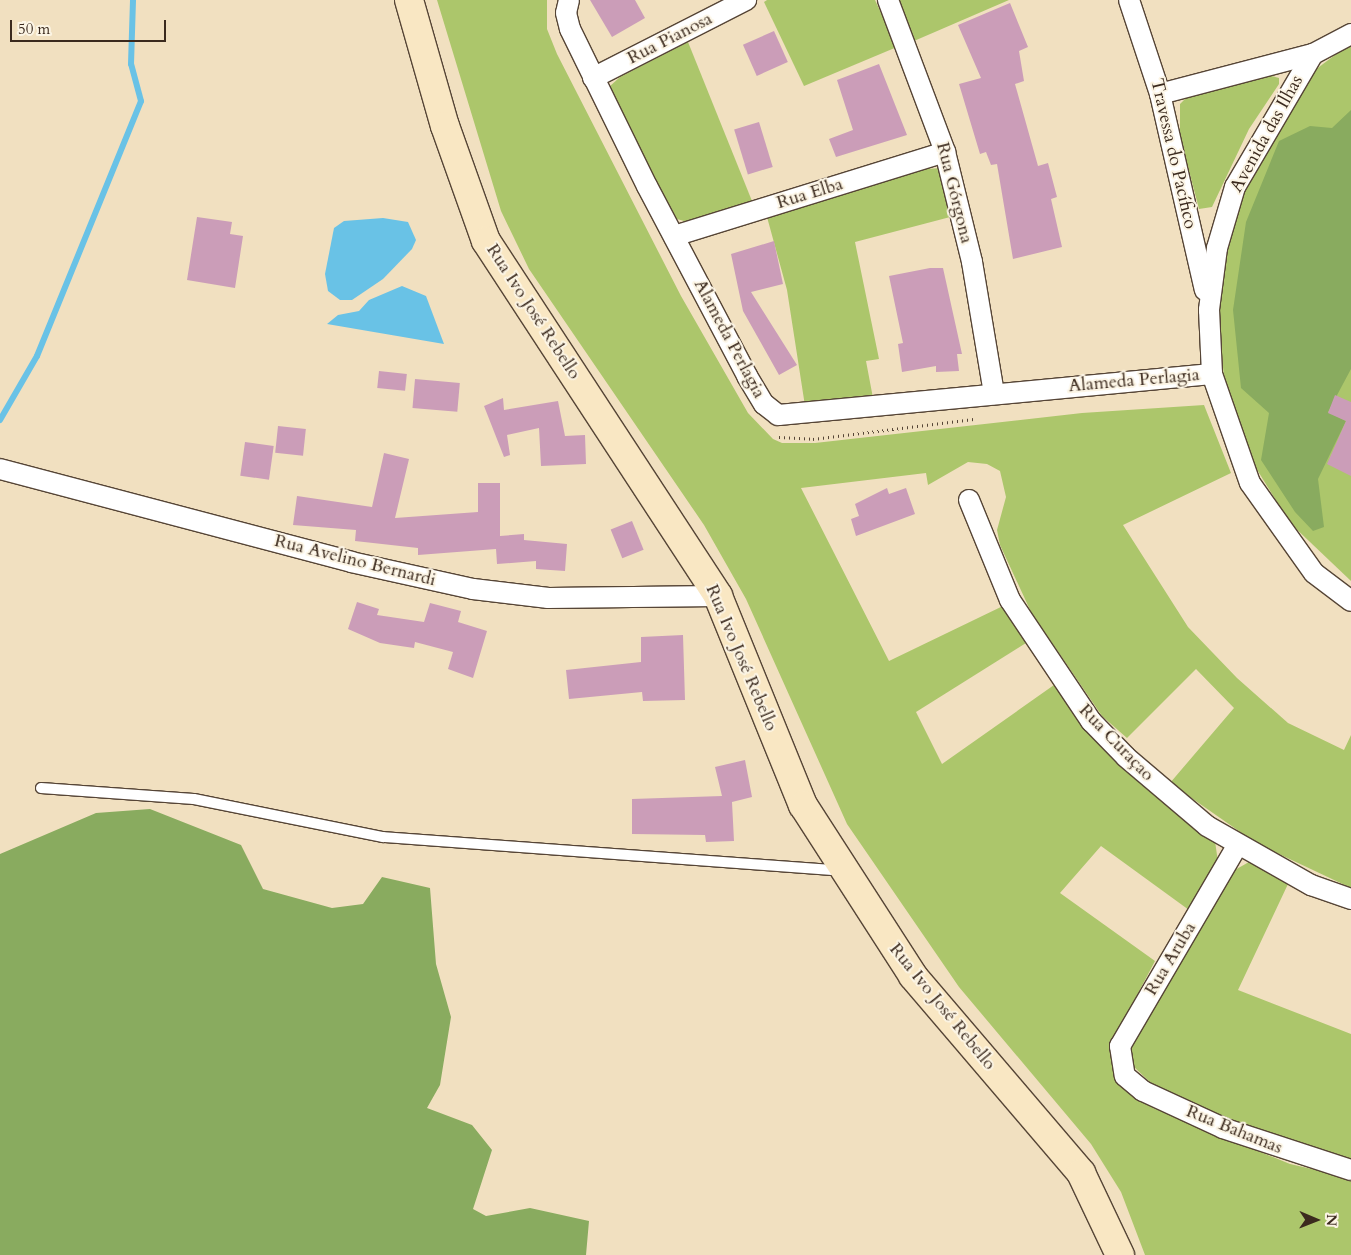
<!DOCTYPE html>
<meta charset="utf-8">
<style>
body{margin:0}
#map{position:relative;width:1351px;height:1255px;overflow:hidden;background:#f1e0c0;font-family:Cardo,serif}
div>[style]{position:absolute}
.green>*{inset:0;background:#acc66b}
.forest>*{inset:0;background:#89ab5f}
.water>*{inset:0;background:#69c2e6}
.stream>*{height:6px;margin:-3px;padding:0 3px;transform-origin:3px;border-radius:3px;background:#69c2e6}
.building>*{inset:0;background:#cb9db8;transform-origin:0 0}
.path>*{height:3px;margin-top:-1.5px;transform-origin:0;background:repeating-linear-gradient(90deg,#564536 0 1px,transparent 0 5px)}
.roads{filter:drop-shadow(1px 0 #564536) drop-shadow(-1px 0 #564536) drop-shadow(0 1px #564536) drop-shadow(0 -1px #564536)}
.lane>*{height:10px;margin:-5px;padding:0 5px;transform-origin:5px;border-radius:5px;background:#fff}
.street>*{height:20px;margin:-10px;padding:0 10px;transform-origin:10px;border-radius:10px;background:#fff}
.secondary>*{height:28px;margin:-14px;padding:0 14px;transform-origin:14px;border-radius:14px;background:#f9e7c3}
span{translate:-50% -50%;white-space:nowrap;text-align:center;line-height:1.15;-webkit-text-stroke:4px #fcf5e5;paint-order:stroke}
.street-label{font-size:18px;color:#3b2a1e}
.north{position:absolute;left:1291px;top:1195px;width:50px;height:50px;-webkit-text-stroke:4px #fcf5e5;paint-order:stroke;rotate:91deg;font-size:14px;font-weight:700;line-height:20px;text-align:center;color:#3b2a1e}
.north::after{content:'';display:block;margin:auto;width:18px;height:22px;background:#3b2a1e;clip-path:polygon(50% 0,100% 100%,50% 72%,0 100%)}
.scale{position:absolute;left:10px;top:20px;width:156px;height:22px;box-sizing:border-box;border:2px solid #3b2a1e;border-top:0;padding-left:6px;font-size:15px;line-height:18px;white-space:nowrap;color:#3b2a1e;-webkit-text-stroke:4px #fcf5e5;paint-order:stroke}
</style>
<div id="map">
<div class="green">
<div style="clip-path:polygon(437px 0,547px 0,547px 29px,557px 54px,681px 296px,748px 413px,773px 439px,782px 443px,815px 443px,1082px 413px,1204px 405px,1231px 473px,1123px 525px,1188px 627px,1237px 678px,1288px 723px,1344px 750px,1351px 735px,1351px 888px,1256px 843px,1170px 783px,1234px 708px,1196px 669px,1127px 738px,1102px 716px,1031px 612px,1000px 545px,997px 530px,1006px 497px,1000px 471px,987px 464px,968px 462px,928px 485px,926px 473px,801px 488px,889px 661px,1005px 605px,1026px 643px,916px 712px,942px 764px,1054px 685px,1129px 773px,1215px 841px,1218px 862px,1189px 910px,1101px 846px,1060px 893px,1155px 961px,1114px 1039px,1111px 1060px,1115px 1075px,1122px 1085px,1153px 1108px,1290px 1164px,1351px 1178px,1351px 1255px,1145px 1255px,1121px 1192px,1091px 1144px,959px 987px,847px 824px,746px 599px,704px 525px,529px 269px,501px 211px)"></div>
<div style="clip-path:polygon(767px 0,875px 0,897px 47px,804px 86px,764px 2px)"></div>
<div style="clip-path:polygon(899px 0,1009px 0,914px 41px)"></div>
<div style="clip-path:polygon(688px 42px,752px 201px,688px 222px,673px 218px,609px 87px,620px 77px)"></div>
<div style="clip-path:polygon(1351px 43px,1351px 581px,1290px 523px,1256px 468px,1224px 378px,1218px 313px,1226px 246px,1246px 183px,1315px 70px)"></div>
<div style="clip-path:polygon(1264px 74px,1279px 78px,1279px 84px,1249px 129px,1212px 207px,1199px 209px,1180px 136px,1180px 104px,1186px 98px)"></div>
<div style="clip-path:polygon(942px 168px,954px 216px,855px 242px,879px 359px,866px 361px,873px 398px,805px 406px,787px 290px,767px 217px,925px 169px)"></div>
<div style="clip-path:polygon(1249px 862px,1288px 884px,1238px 990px,1351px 1034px,1351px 1160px,1235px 1123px,1152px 1084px,1133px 1066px,1131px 1046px,1233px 871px)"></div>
</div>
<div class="forest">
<div style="clip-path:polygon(1351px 110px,1351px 369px,1328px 412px,1346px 421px,1318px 479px,1324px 527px,1313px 531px,1295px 512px,1261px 460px,1269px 413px,1241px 388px,1233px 310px,1246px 222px,1279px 141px,1310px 126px,1332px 128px)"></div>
<div style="clip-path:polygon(150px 809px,241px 845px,263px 889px,332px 908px,363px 904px,382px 877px,430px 888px,436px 964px,451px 1017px,440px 1085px,427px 1108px,472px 1125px,492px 1150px,473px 1209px,486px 1216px,530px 1208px,589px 1221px,586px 1255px,0 1255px,0 854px,96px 813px)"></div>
</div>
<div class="water">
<div style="clip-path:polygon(383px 218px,408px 222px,416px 240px,412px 249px,383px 279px,352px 300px,340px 300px,328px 291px,325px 274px,334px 228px,344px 221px)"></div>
<div style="clip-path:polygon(402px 286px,426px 296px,444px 344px,327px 324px,338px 315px,359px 311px,369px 300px)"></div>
</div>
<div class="stream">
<div style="left:0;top:420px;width:74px;rotate:-60deg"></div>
<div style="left:37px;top:356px;width:275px;rotate:-67.8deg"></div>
<div style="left:141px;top:101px;width:38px;rotate:-105deg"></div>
<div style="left:131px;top:64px;width:64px;rotate:-88.2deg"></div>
</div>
<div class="building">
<div style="clip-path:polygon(590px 0,635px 0,645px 18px,612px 37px)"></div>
<div style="clip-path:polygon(1010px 3px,1028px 47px,1019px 51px,1024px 81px,1015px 84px,1038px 166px,1048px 163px,1057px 197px,1051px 199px,1062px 247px,1013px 259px,997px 164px,991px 165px,986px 152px,980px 154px,959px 84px,981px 78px,958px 25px)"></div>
<div style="left:774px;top:31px;width:34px;height:34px;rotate:66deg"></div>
<div style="clip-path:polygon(879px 64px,907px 135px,836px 157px,829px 139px,853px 130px,837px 80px)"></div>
<div style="left:759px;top:122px;width:47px;height:26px;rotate:73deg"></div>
<div style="clip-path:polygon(197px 217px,232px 222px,230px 234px,243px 236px,235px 288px,187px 280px)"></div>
<div style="clip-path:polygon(774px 241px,783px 284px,751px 292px,797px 365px,779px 375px,743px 311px,731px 254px)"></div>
<div style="clip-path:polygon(930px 268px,943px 268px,962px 354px,957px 354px,959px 371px,936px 372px,936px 366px,902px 372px,898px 344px,903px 343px,889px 276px)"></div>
<div style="left:379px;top:371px;width:28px;height:17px;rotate:6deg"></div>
<div style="left:415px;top:379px;width:45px;height:29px;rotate:5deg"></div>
<div style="clip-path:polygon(1335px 395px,1351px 402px,1351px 476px,1327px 464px,1346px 421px,1328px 413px)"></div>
<div style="clip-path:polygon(503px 398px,504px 410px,558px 401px,565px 436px,585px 435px,586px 464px,541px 466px,539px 428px,507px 435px,510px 455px,504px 457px,484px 406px)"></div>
<div style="left:278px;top:426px;width:28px;height:27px;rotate:6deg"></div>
<div style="left:245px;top:442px;width:29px;height:34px;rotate:8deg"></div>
<div style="clip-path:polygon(384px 453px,409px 459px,395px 518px,478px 512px,478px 483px,500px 483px,500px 536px,524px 534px,524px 540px,567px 544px,565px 571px,536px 569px,536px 561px,497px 564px,496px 549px,418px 555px,418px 548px,355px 541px,356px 530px,293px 525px,297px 496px,372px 507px)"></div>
<div style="clip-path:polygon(887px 488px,889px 494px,906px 488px,915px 514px,856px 536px,851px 519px,859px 516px,855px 504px)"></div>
<div style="left:632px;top:521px;width:31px;height:23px;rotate:68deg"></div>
<div style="clip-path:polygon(357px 602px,379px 609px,377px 615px,424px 622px,430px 603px,461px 611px,458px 622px,487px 631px,473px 678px,448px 669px,453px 652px,415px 642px,414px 648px,380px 643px,348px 629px)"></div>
<div style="clip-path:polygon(683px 635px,685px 700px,643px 701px,642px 692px,569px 699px,566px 670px,641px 662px,641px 637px)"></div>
<div style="clip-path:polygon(745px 760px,752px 797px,732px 802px,734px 841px,706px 842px,705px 835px,632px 834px,632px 799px,722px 796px,715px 767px)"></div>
</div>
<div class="path">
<div style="left:779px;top:437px;width:34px;rotate:3deg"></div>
<div style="left:813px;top:439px;width:162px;rotate:-7.1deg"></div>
</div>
<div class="roads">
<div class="lane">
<div style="left:41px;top:788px;width:153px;rotate:4.1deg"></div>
<div style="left:194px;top:799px;width:193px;rotate:11.4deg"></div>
<div style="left:383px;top:837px;width:459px;rotate:4.2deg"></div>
</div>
<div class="street">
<div style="left:569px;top:0;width:13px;rotate:103deg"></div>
<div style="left:566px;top:13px;width:16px;rotate:76deg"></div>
<div style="left:570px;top:29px;width:175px;rotate:63.9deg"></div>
<div style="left:647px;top:186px;width:215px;rotate:62.2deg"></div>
<div style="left:747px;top:376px;width:33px;rotate:59deg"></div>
<div style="left:764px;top:404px;width:18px;rotate:38deg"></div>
<div style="left:778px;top:415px;width:436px;rotate:-5.4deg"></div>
<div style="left:888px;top:0;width:162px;rotate:69.4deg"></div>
<div style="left:945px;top:152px;width:113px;rotate:76.2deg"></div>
<div style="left:972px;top:262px;width:134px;rotate:80.5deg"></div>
<div style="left:1129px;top:0;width:99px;rotate:71.7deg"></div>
<div style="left:1160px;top:94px;width:201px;rotate:77.1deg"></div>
<div style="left:1351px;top:34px;width:43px;rotate:152.2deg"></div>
<div style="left:1313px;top:54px;width:154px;rotate:120.4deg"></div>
<div style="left:1235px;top:187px;width:64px;rotate:106.4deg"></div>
<div style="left:1217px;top:248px;width:63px;rotate:97.4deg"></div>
<div style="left:1209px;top:310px;width:64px;rotate:87.3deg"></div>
<div style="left:1212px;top:374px;width:115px;rotate:70.8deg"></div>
<div style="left:1250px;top:483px;width:110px;rotate:54.6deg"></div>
<div style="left:1314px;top:573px;width:46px;rotate:37.1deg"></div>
<div style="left:593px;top:78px;width:172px;rotate:-27deg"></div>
<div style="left:1160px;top:94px;width:158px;rotate:-14.7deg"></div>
<div style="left:674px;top:236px;width:284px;rotate:-17.2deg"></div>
<div style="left:0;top:469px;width:363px;rotate:14.8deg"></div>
<div style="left:351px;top:562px;width:125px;rotate:12.5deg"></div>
<div style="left:473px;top:589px;width:76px;rotate:6.8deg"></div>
<div style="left:548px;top:598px;width:170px;rotate:-0.7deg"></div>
<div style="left:969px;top:500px;width:108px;rotate:67.7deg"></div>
<div style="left:1010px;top:600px;width:146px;rotate:56.2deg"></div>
<div style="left:1091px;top:721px;width:50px;rotate:45.8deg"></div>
<div style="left:1126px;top:757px;width:106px;rotate:40.4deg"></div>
<div style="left:1207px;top:826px;width:120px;rotate:29.6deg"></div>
<div style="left:1311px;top:885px;width:42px;rotate:19.3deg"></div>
<div style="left:1237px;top:846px;width:232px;rotate:120.3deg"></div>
<div style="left:1120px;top:1046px;width:30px;rotate:81deg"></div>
<div style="left:1125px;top:1076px;width:23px;rotate:40deg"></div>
<div style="left:1143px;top:1091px;width:88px;rotate:24.8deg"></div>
<div style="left:1223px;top:1128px;width:135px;rotate:18.2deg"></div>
</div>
<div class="secondary">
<div style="left:409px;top:0;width:131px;rotate:74.1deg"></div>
<div style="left:445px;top:126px;width:122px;rotate:70.4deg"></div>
<div style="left:486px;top:241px;width:424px;rotate:56.8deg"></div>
<div style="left:718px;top:596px;width:226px;rotate:67.9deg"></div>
<div style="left:803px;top:805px;width:203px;rotate:57.2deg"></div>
<div style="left:913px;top:976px;width:259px;rotate:49.5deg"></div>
<div style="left:1081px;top:1173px;width:91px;rotate:64.6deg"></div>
</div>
</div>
<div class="street-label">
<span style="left:670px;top:39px;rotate:-27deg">Rua Pianosa</span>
<span style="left:1267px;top:134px;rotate:-61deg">Avenida das Ilhas</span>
<span style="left:1173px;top:154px;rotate:77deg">Travessa do Pacífico</span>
<span style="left:954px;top:193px;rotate:76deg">Rua Górgona</span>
<span style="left:810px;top:194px;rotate:-17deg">Rua Elba</span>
<span style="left:533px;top:312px;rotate:57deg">Rua Ivo José Rebello</span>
<span style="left:729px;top:339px;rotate:62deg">Alameda Perlagia</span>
<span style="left:1134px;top:381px;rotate:-5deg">Alameda Perlagia</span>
<span style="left:355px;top:561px;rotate:14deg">Rua Avelino Bernardi</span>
<span style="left:741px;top:658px;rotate:67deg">Rua Ivo José Rebello</span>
<span style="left:1116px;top:743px;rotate:46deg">Rua Curaçao</span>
<span style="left:1171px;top:959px;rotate:-59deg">Rua Aruba</span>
<span style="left:942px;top:1007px;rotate:51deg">Rua Ivo José Rebello</span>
<span style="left:1234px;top:1130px;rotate:22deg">Rua Bahamas</span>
</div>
<div class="north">N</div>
<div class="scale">50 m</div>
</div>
